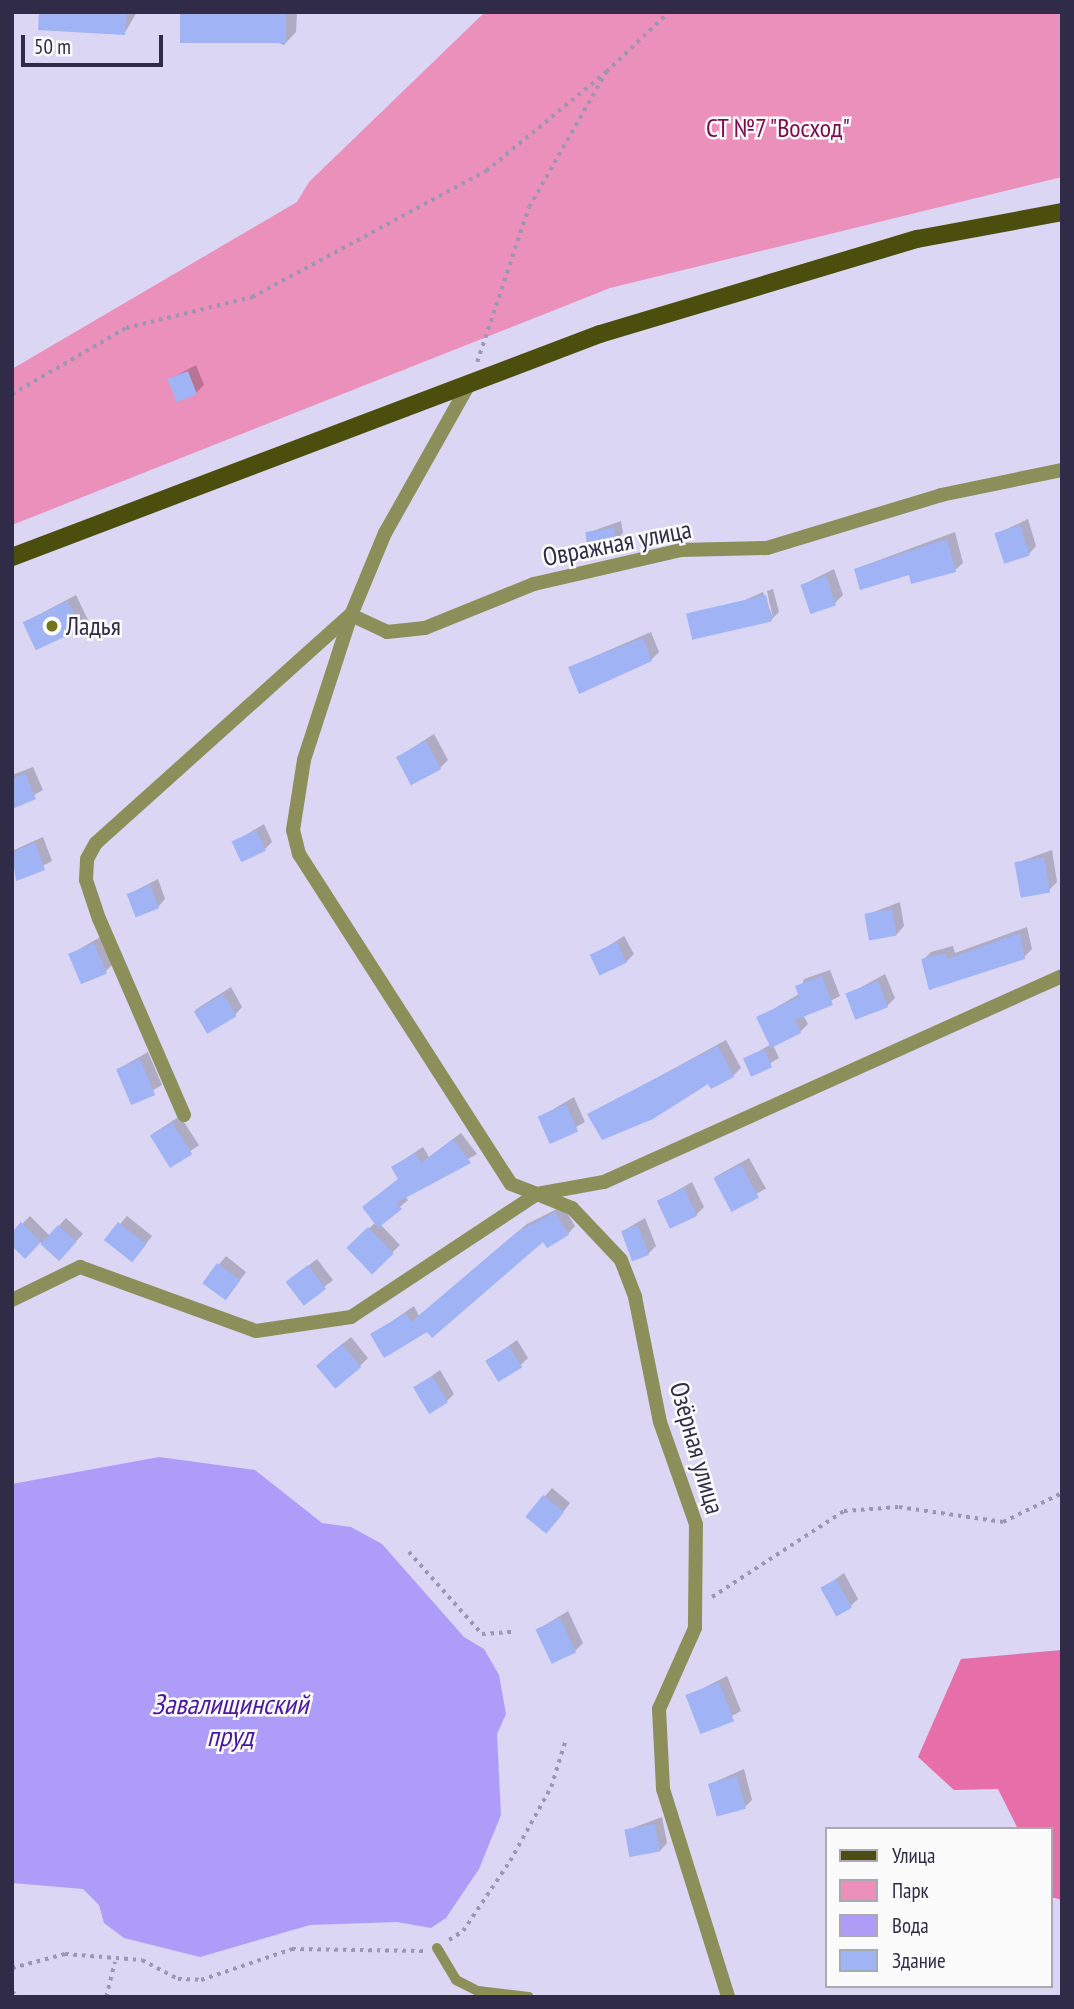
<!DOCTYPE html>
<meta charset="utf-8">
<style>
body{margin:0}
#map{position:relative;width:1074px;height:2009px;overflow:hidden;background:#dad6f3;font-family:"PT Sans Narrow",sans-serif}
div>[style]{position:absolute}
.green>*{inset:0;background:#ea90ba}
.forest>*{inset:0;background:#e66ea9}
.water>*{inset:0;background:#ad9df8}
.shadow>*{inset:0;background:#0003;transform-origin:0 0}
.building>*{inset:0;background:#a0b3f5;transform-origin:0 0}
.path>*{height:3.5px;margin-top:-1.75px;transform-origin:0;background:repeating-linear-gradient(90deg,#9b97b3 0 3.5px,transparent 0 8.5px)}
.lane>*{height:10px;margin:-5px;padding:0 5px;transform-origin:5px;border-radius:5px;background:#8c8f5a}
.street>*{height:14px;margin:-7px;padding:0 7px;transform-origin:7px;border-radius:7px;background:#8c8f5a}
.primary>*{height:18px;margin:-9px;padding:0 9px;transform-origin:9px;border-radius:9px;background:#4c4e0d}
.dots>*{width:19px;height:19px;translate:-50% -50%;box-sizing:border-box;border:4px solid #fbfbfb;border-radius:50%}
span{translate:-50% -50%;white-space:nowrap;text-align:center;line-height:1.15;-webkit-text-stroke:5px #fbfbfb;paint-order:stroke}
.park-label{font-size:26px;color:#7b0b4f}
.street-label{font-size:26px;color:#302c47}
.poi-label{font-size:26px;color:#302c47}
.left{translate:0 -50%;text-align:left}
.water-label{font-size:28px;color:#4a189e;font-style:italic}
.frame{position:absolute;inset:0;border:14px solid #302c47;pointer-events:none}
.legend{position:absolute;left:825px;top:1827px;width:228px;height:161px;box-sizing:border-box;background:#fbfbfb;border:2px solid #aaa8b3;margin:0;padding:9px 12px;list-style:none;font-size:21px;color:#302c47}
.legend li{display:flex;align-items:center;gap:14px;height:35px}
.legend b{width:35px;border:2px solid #aaa8b3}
.scale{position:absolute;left:21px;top:35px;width:142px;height:32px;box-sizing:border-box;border:4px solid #302c47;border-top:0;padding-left:9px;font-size:21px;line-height:24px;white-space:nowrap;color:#302c47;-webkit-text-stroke:5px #fbfbfb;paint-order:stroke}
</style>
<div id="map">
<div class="green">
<div style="clip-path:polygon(485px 12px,1062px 12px,1062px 177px,610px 288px,12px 525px,12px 369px,297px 202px,309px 182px)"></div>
</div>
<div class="forest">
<div style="clip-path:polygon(1062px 1650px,1062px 1900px,1051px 1897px,1051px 1829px,1018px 1829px,998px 1789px,954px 1790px,918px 1757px,961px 1659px)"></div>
</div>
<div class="water">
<div style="clip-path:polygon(159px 1457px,255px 1470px,322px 1523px,351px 1527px,382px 1544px,464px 1637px,484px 1649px,499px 1675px,506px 1714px,497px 1734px,501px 1815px,479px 1869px,446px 1918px,431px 1928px,397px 1922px,310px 1925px,200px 1957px,124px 1938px,104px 1923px,99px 1905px,83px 1889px,12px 1883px,12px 1484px)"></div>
</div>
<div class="shadow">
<div style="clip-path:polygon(41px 12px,137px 12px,124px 34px)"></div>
<div style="clip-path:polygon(182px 12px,297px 12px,296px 32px,284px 45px)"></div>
<div style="clip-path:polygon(196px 365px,204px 385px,196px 393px,170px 379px)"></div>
<div style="clip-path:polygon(1028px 519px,1036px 546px,1029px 554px,996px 534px)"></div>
<div style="clip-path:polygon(621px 521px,623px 533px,615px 541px,587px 533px)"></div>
<div style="clip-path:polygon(955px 532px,963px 563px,955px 570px,855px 569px)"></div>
<div style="clip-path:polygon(834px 569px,843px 595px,835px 603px,802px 585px)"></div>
<div style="clip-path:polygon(773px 589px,779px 612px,771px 620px,691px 624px,763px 592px,773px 618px,767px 591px)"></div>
<div style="clip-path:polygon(76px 595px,88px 620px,80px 628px,25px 622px)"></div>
<div style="clip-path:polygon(651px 632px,659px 652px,651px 660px,570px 667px)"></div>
<div style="clip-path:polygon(434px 734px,448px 760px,440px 768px,398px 757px)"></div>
<div style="clip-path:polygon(33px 767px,43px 790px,12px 807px,12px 775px)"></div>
<div style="clip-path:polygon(264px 824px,272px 842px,265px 849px,234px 842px)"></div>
<div style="clip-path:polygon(43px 837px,52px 861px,17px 879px,12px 851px)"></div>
<div style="clip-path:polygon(1052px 850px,1057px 882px,1049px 890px,1016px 863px)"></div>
<div style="clip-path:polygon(158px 879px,165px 899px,158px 907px,129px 894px)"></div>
<div style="clip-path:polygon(900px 902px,904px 926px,897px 934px,866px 915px)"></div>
<div style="clip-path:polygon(1027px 927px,1032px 949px,1024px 957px,923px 960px,931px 952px,953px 946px,955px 953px)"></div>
<div style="clip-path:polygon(102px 936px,113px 964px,106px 971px,71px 954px)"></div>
<div style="clip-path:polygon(624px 936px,634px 954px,626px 962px,593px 956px)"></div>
<div style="clip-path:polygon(830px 970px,840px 996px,803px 1015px,808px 1024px,800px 1032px,773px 1045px,779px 1058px,752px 1074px,745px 1060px,771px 1044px,758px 1018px,799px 994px,804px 979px)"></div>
<div style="clip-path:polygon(885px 974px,895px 998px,887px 1006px,847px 995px)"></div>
<div style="clip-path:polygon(231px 987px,242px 1007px,235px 1015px,195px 1010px)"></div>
<div style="clip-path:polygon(726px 1040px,741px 1068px,733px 1076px,589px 1115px)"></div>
<div style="clip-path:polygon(148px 1052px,162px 1085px,132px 1102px,118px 1069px)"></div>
<div style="clip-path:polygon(574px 1097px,585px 1122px,551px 1141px,540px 1117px)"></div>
<div style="left:180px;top:1116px;width:35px;height:33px;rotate:57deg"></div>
<div style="clip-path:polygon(461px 1133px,477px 1154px,405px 1196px,408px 1200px,380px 1224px,400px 1245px,371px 1273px,348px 1248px,376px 1222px,400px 1178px,393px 1167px,423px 1147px,429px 1157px)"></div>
<div style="left:749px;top:1158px;width:35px;height:39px;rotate:61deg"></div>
<div style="clip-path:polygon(692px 1182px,704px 1207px,696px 1215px,659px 1201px)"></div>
<div style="clip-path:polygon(563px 1206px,575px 1226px,568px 1234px,544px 1240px,428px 1330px,372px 1335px,414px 1306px,419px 1316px,527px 1224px)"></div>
<div style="clip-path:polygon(30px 1216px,50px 1236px,66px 1218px,83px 1234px,59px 1259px,40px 1242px,12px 1234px)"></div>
<div style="clip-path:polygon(127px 1216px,152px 1236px,139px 1253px,106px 1240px)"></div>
<div style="clip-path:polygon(645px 1218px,656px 1246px,648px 1254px,623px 1231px)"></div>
<div style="clip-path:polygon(226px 1256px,246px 1272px,232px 1291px,204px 1283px)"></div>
<div style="clip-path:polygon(317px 1259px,333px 1280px,304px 1303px,296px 1275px)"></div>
<div style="clip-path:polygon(351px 1337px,368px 1358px,360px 1366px,325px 1358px)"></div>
<div style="clip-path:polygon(517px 1340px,528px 1358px,521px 1365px,488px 1361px)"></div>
<div style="clip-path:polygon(440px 1370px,454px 1394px,447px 1401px,415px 1388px)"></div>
<div style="clip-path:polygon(552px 1488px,570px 1503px,554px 1524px,528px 1516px)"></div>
<div style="clip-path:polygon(844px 1573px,858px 1599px,851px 1606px,822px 1589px)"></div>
<div style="clip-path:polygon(568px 1611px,583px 1643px,575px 1651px,537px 1630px)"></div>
<div style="clip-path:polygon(727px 1676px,741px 1711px,702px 1732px,688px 1696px)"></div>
<div style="clip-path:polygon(744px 1769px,752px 1800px,745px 1807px,710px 1784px)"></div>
<div style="clip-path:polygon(662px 1817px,667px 1843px,660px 1851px,627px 1830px)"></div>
</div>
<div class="building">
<div style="clip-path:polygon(39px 12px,127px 12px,125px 35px,38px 30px)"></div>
<div style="left:180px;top:12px;width:106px;height:31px"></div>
<div style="left:188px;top:371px;width:25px;height:22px;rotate:69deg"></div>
<div style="left:1020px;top:525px;width:32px;height:27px;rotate:72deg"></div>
<div style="left:614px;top:528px;width:15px;height:29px;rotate:82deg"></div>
<div style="clip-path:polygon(947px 539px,956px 572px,911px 584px,909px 575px,860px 590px,854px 569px)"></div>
<div style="left:826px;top:576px;width:31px;height:27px;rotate:71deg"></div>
<div style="left:766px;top:595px;width:27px;height:82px;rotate:77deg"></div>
<div style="left:68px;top:601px;width:31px;height:50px;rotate:65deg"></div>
<div style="clip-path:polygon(643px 638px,652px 661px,579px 694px,568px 667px)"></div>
<div style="left:426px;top:741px;width:32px;height:34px;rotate:62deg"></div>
<div style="clip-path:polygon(25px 773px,36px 799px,12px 809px,12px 779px)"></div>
<div style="left:256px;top:830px;width:23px;height:27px;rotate:65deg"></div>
<div style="clip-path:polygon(35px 843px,45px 870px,16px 881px,12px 852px)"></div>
<div style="left:1044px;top:857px;width:36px;height:30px;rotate:80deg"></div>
<div style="left:150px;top:885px;width:25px;height:25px;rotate:69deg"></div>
<div style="left:892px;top:909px;width:27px;height:28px;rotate:80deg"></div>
<div style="clip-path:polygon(1020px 933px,1025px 959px,929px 990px,921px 959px,946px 953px,947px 959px)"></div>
<div style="left:617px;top:942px;width:23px;height:30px;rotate:65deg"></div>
<div style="left:94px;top:943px;width:33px;height:28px;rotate:67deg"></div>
<div style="clip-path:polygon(822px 976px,833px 1005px,795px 1020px,801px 1033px,771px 1048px,756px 1017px,799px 997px,795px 986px)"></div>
<div style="left:878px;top:981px;width:28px;height:35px;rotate:69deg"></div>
<div style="left:223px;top:994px;width:26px;height:34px;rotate:59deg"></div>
<div style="clip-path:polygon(718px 1046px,734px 1077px,711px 1089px,708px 1084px,653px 1119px,602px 1140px,587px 1114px)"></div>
<div style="left:764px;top:1049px;width:20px;height:23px;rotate:66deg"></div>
<div style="left:140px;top:1059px;width:39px;height:26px;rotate:67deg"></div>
<div style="left:566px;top:1104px;width:30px;height:31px;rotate:66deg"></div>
<div style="left:172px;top:1122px;width:38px;height:26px;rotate:58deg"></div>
<div style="clip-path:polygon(453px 1139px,471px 1163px,396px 1203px,402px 1209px,378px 1228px,362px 1207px,398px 1179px,391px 1167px,415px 1153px,421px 1163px)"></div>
<div style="left:741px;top:1164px;width:38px;height:31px;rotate:62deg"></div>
<div style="left:684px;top:1188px;width:31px;height:30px;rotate:65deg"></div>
<div style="clip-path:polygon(555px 1212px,569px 1235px,547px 1248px,543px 1242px,432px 1338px,427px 1332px,384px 1358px,370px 1334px,406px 1313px,411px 1322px,517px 1232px)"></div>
<div style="clip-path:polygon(21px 1222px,41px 1242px,25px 1259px,12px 1246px,12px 1232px)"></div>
<div style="left:118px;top:1222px;width:36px;height:23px;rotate:38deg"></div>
<div style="left:58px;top:1225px;width:25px;height:26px;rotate:42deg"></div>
<div style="left:638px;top:1225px;width:32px;height:18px;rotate:70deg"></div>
<div style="left:368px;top:1227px;width:37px;height:30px;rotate:46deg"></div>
<div style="left:217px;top:1263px;width:29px;height:25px;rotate:36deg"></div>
<div style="left:308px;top:1265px;width:30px;height:28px;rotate:53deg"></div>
<div style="left:342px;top:1344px;width:30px;height:34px;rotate:50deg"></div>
<div style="left:509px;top:1346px;width:25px;height:28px;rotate:58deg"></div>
<div style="left:432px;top:1376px;width:31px;height:22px;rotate:59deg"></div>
<div style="left:543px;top:1495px;width:27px;height:28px;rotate:39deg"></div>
<div style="left:836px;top:1579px;width:33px;height:18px;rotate:61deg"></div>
<div style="left:560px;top:1618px;width:38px;height:27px;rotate:65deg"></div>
<div style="left:719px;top:1682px;width:42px;height:36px;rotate:69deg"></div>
<div style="left:737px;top:1776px;width:34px;height:30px;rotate:75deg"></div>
<div style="left:655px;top:1824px;width:28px;height:31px;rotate:80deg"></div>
</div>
<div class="path">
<div style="left:477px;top:362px;width:163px;rotate:-71.5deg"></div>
<div style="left:529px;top:207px;width:155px;rotate:-60.3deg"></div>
<div style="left:606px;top:72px;width:87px;rotate:-43.6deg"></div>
<div style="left:12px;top:394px;width:132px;rotate:-30.1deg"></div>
<div style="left:126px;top:328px;width:130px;rotate:-13.8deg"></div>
<div style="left:252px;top:297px;width:266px;rotate:-28.3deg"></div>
<div style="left:486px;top:171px;width:156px;rotate:-39.5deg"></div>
<div style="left:409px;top:1552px;width:110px;rotate:48.3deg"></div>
<div style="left:482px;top:1634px;width:31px;rotate:-4deg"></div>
<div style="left:712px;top:1597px;width:158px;rotate:-33.1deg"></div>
<div style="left:844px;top:1511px;width:55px;rotate:-4.2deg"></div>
<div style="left:899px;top:1507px;width:105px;rotate:8.2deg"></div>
<div style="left:1003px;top:1522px;width:66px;rotate:-26.2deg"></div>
<div style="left:449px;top:1940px;width:17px;rotate:-33deg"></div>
<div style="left:463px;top:1931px;width:84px;rotate:-56.1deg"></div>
<div style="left:510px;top:1861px;width:85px;rotate:-61deg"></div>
<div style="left:551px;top:1787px;width:47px;rotate:-72.7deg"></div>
<div style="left:12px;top:1968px;width:55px;rotate:-14.8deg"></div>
<div style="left:65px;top:1954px;width:77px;rotate:4.5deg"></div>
<div style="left:142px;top:1960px;width:41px;rotate:27.8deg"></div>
<div style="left:178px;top:1979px;width:23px;rotate:2deg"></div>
<div style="left:201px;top:1980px;width:96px;rotate:-18.8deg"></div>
<div style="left:292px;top:1949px;width:131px;rotate:0.9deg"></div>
<div style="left:12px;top:1992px;width:9px;rotate:32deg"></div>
<div style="left:106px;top:1997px;width:36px;rotate:-76deg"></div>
</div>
<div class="lane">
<div style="left:437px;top:1948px;width:37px;rotate:59deg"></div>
<div style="left:456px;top:1980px;width:25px;rotate:27deg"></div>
<div style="left:478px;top:1991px;width:51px;rotate:6.7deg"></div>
</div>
<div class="street">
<div style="left:469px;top:384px;width:171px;rotate:119.4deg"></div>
<div style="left:385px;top:533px;width:89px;rotate:112.5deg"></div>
<div style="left:351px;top:615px;width:152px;rotate:108deg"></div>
<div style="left:304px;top:760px;width:71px;rotate:98.9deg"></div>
<div style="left:293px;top:830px;width:25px;rotate:76deg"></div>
<div style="left:299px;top:854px;width:392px;rotate:57.3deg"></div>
<div style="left:511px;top:1184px;width:28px;rotate:21deg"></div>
<div style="left:537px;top:1194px;width:68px;rotate:-10.2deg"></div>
<div style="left:604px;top:1182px;width:502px;rotate:-24.22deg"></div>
<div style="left:351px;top:615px;width:40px;rotate:25deg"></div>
<div style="left:387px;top:632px;width:38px;rotate:-6deg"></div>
<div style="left:425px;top:628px;width:118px;rotate:-22deg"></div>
<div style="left:534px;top:584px;width:151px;rotate:-13deg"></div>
<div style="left:681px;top:550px;width:86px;rotate:-1.3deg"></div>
<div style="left:767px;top:548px;width:182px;rotate:-16.9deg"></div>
<div style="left:941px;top:495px;width:124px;rotate:-11.7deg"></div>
<div style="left:184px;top:1115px;width:214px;rotate:-113.4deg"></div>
<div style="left:99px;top:919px;width:41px;rotate:-108.4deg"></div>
<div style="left:86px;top:880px;width:21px;rotate:-87deg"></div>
<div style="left:87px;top:859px;width:18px;rotate:-61deg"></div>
<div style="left:96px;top:843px;width:341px;rotate:-41.9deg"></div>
<div style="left:12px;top:1300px;width:76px;rotate:-25.9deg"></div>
<div style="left:80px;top:1267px;width:187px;rotate:20deg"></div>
<div style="left:256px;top:1331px;width:96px;rotate:-8.4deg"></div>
<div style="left:351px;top:1317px;width:223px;rotate:-33.5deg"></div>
<div style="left:537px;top:1194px;width:38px;rotate:22deg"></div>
<div style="left:572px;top:1208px;width:71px;rotate:46.7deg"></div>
<div style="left:621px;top:1260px;width:40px;rotate:69deg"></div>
<div style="left:635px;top:1297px;width:127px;rotate:78.7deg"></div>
<div style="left:660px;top:1422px;width:108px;rotate:70.6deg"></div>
<div style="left:696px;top:1524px;width:104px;rotate:90.6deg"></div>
<div style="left:695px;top:1628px;width:89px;rotate:114deg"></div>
<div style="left:659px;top:1709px;width:80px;rotate:87.1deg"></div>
<div style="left:663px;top:1789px;width:218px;rotate:72.6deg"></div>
</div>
<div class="primary">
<div style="left:12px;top:557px;width:629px;rotate:-20.77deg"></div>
<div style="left:600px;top:334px;width:331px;rotate:-16.7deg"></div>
<div style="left:917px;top:239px;width:147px;rotate:-10.5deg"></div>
</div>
<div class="dots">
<div style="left:52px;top:626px;background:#72741a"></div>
</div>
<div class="park-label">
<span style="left:778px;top:128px">СТ №7 "Восход"</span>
</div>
<div class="street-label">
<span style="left:617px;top:543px;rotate:-11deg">Овражная улица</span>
<span style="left:697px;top:1448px;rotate:74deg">Озёрная улица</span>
</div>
<div class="poi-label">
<span class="left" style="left:66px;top:626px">Ладья</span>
</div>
<div class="water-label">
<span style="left:230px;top:1720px">Завалищинский<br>пруд</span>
</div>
<div class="frame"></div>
<ul class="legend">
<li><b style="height:9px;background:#4c4e0d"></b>Улица</li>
<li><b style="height:19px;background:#ea90ba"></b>Парк</li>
<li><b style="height:19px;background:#ad9df8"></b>Вода</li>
<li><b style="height:19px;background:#a0b3f5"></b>Здание</li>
</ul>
<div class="scale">50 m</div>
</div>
